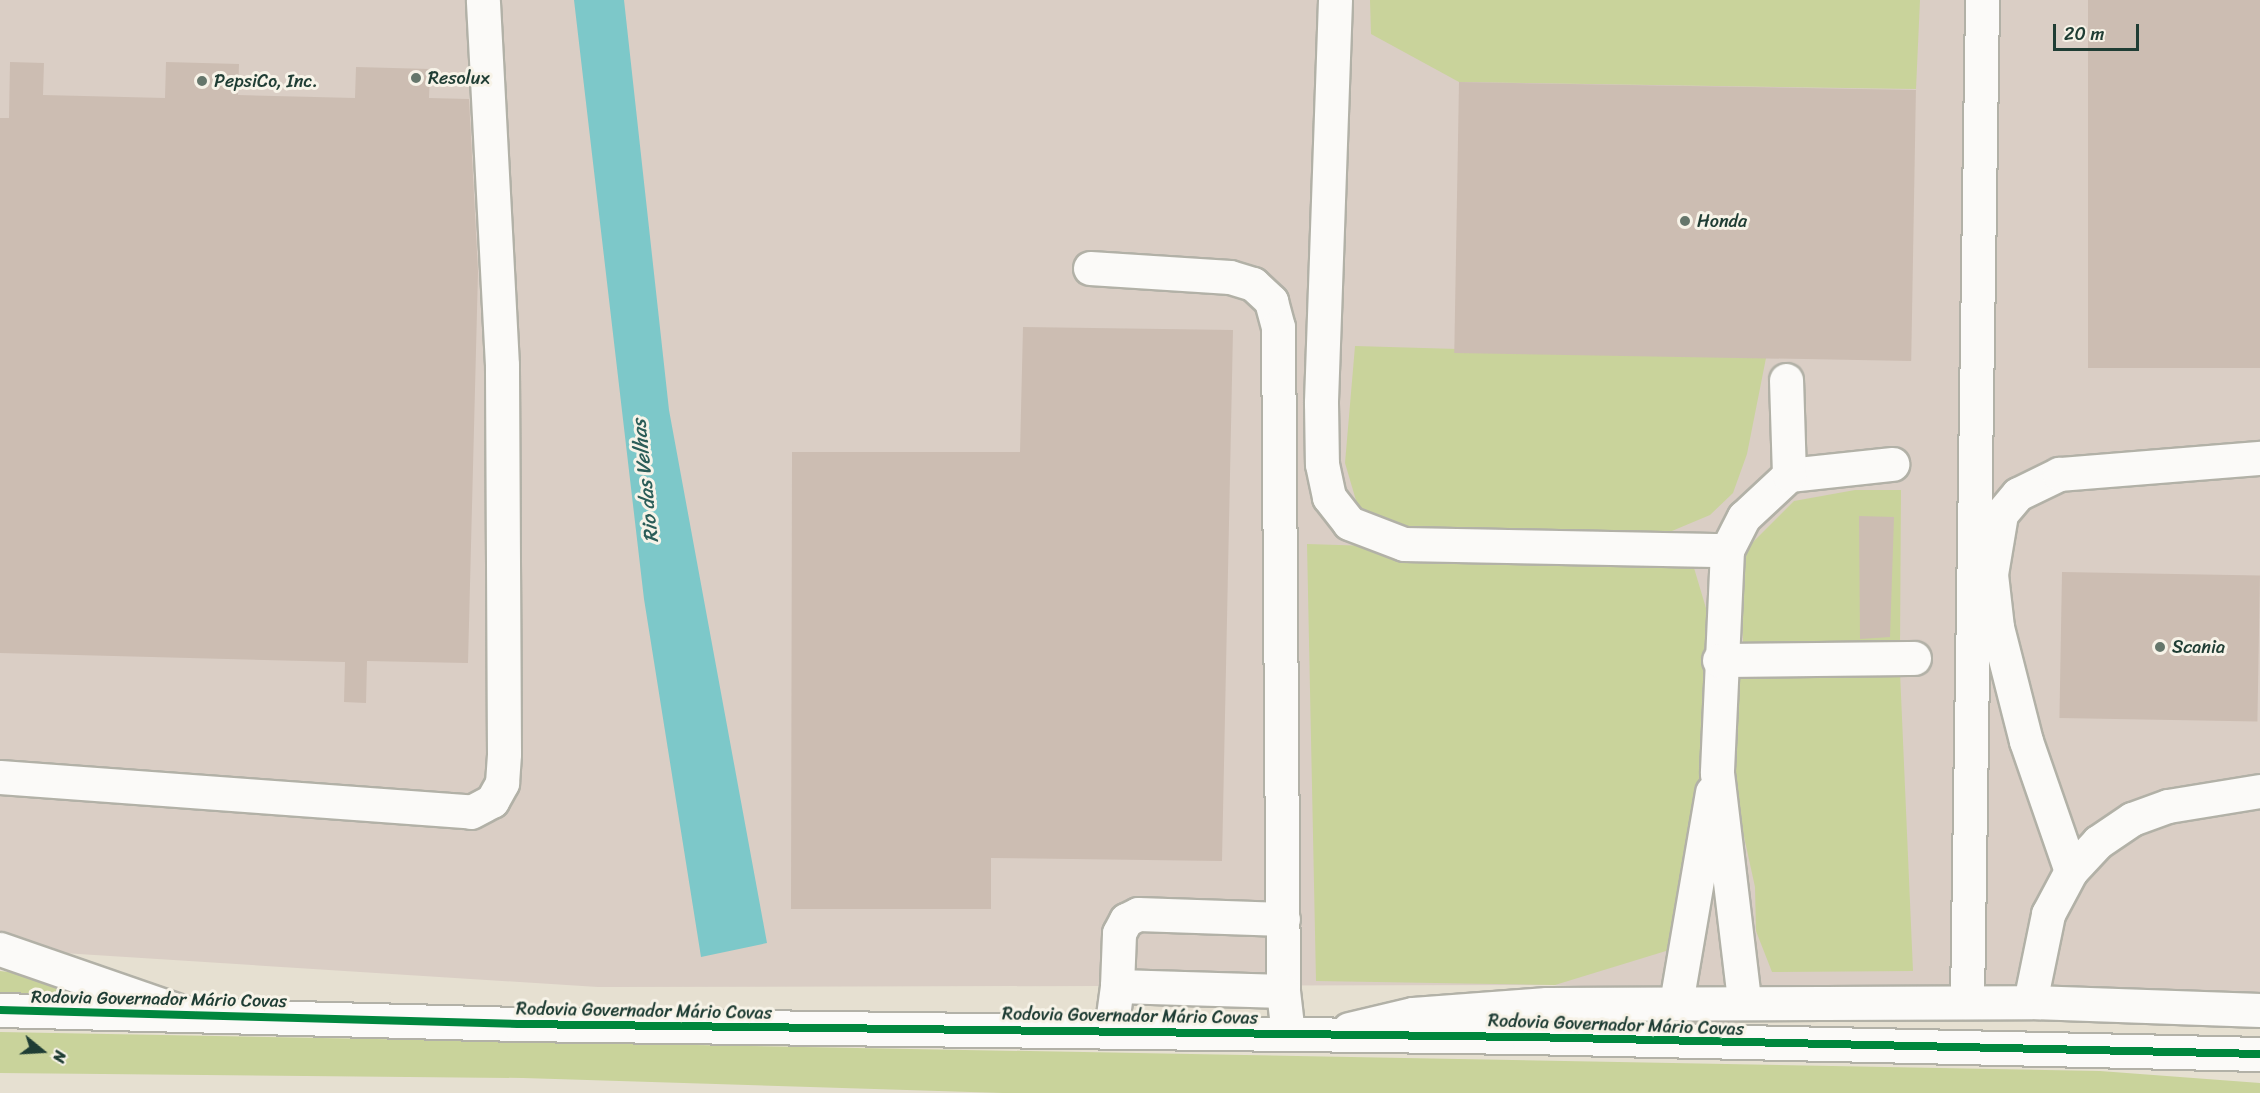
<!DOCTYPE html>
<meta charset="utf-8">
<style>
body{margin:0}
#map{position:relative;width:2260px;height:1093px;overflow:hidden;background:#e6e0d1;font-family:Sriracha,sans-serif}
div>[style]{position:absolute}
.industrial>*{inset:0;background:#dacec5}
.green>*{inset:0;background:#c9d39b}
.water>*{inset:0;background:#7dc8c9}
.building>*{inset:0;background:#ccbdb2;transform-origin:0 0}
.roads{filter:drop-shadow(2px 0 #b2b1a7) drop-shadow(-2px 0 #b2b1a7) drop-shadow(0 2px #b2b1a7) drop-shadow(0 -2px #b2b1a7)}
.minor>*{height:33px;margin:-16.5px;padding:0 16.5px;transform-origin:16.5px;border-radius:16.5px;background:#fbfaf8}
.major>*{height:33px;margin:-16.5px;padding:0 16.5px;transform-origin:16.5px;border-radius:16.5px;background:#fbfaf8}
.highway>*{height:33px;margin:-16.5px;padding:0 16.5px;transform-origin:16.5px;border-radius:16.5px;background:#fbfaf8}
.cycleway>*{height:8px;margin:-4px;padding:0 4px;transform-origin:4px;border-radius:4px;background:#00873e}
.dots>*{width:16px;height:16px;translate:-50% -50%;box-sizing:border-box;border:3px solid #f7f3e8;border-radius:50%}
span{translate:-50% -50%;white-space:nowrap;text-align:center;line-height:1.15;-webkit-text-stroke:6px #f7f3e8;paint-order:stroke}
.poi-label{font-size:18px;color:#1f3d34}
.left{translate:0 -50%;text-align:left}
.street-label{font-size:18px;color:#1f3d34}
.water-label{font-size:20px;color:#2b5d58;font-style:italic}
.north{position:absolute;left:12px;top:1021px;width:60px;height:60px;-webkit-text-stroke:4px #f7f3e8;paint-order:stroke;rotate:108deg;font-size:16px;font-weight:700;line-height:24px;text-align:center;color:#1f3d34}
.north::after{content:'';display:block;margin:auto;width:21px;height:27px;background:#1f3d34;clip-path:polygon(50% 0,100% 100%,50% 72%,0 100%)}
.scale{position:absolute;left:2053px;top:24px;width:86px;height:27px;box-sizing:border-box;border:3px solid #1f3d34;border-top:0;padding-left:8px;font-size:18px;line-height:21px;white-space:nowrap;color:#1f3d34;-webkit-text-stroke:4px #f7f3e8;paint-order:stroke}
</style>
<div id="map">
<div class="industrial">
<div style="clip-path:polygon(0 0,2260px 0,2260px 996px,1772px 993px,1555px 985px,598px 987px,0 949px)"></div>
</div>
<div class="green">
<div style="clip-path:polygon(1370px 0,1920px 0,1916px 89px,1459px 82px,1371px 34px)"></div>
<div style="clip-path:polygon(1355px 346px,1766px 358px,1747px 454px,1733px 493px,1710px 515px,1660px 536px,1689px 551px,1716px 642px,1705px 780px,1679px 947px,1555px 985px,1316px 981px,1307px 544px,1402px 547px,1360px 514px,1345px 463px)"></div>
<div style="clip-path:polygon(1855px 490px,1901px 490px,1900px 651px,1743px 642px,1740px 578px,1749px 546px,1794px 501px)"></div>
<div style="clip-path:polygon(1746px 669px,1900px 672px,1913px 971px,1772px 972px,1756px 931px,1755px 887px,1736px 800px,1734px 680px)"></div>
<div style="clip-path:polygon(0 971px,43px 976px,139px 1007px,0 1004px)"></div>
<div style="clip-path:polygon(0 1032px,2100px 1071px,2260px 1083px,2260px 1093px,1003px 1093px,523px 1078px,0 1073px)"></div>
</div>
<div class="water">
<div style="clip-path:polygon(574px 0,624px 0,669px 410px,767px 943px,701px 957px,644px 599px)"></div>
</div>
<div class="building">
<div style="left:2088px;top:0;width:172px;height:368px"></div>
<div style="clip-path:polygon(10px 62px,44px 63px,43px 95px,165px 98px,166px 62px,239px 64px,238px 95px,355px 98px,356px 67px,430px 69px,429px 98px,469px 99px,478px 272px,468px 663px,367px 661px,366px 703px,344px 702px,345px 662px,0 653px,0 118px,9px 118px)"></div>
<div style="left:1459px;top:82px;width:457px;height:271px;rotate:1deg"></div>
<div style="clip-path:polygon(1023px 327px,1233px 330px,1222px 861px,991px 858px,991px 909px,791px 909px,792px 452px,1020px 452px)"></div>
<div style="clip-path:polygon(1859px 516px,1894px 517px,1890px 637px,1860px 639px)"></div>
<div style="left:2062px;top:572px;width:198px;height:146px;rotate:1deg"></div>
</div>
<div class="roads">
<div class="minor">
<div style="left:1335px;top:0;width:403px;rotate:92deg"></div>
<div style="left:1321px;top:403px;width:61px;rotate:89.1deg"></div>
<div style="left:1322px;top:464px;width:34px;rotate:78deg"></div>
<div style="left:1329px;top:497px;width:33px;rotate:52deg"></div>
<div style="left:1349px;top:523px;width:59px;rotate:20.9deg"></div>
<div style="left:1404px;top:544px;width:323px;rotate:1.1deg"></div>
<div style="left:1727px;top:550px;width:223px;rotate:92.6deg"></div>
<div style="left:1717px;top:773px;width:230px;rotate:83.2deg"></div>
<div style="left:1090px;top:268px;width:140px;rotate:3.7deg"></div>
<div style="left:1230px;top:277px;width:24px;rotate:17deg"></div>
<div style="left:1253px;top:284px;width:25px;rotate:43deg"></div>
<div style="left:1271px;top:301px;width:27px;rotate:75deg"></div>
<div style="left:1278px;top:327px;width:664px;rotate:89.57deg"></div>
<div style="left:1789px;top:475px;width:104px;rotate:-6.1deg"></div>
<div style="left:1727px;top:550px;width:37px;rotate:-63deg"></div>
<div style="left:1744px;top:517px;width:62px;rotate:-43deg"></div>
<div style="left:1789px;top:475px;width:95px;rotate:-91.8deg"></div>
<div style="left:1719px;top:660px;width:195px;rotate:-0.6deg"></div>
<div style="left:0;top:777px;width:472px;rotate:4.2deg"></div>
<div style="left:471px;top:812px;width:24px;rotate:-28deg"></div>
<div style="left:492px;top:801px;width:21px;rotate:-61deg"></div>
<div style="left:502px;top:783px;width:30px;rotate:-86deg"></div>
<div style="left:504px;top:753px;width:388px;rotate:-90.3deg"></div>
<div style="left:502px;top:365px;width:365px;rotate:-93deg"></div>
<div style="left:2071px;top:871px;width:138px;rotate:-109.1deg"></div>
<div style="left:2026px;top:741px;width:118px;rotate:-104.3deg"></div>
<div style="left:1997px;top:627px;width:53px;rotate:-96.5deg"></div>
<div style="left:1991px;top:574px;width:61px;rotate:-80.5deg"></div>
<div style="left:2001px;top:514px;width:26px;rotate:-50deg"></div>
<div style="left:2018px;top:494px;width:46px;rotate:-26deg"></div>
<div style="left:2059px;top:474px;width:202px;rotate:-4.6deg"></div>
<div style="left:0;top:949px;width:196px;rotate:19.1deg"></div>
<div style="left:1117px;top:986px;width:53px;rotate:-87.8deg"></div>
<div style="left:1119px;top:933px;width:15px;rotate:-62deg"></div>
<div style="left:1126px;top:920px;width:13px;rotate:-27deg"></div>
<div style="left:1138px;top:914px;width:145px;rotate:2deg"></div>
<div style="left:1967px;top:1002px;width:1002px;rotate:-89.14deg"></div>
<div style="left:2030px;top:1002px;width:90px;rotate:-78.4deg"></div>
<div style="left:2048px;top:914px;width:49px;rotate:-61.9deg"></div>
<div style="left:2071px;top:871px;width:40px;rotate:-47deg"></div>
<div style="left:2098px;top:842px;width:41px;rotate:-34.1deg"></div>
<div style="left:2132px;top:819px;width:38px;rotate:-20deg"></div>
<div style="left:2168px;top:806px;width:93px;rotate:-9.3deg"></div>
<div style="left:1676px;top:1003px;width:214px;rotate:-80.3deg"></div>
<div style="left:1111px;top:1030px;width:44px;rotate:-82.2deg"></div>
<div style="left:1117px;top:986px;width:166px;rotate:1.7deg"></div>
<div style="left:1283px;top:991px;width:43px;rotate:83.4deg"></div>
</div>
<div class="major">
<div style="left:1349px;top:1029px;width:66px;rotate:-13.2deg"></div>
<div style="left:1413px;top:1014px;width:134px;rotate:-4.3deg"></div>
<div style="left:1547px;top:1004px;width:483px;rotate:-0.2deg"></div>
<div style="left:2030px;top:1002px;width:230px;rotate:2deg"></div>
</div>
<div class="highway">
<div style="left:0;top:1010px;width:518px;rotate:1.55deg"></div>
<div style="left:518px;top:1024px;width:1010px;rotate:0.74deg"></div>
<div style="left:1528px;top:1037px;width:732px;rotate:1.33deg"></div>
</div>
</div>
<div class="cycleway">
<div style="left:0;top:1010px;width:518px;rotate:1.55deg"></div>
<div style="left:518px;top:1024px;width:1010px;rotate:0.74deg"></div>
<div style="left:1528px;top:1037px;width:732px;rotate:1.33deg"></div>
</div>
<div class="dots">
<div style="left:416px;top:78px;background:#65766b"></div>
<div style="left:202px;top:81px;background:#65766b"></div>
<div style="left:1685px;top:221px;background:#65766b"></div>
<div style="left:2160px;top:647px;background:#65766b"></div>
</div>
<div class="poi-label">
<span class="left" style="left:428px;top:78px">Resolux</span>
<span class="left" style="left:214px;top:81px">PepsiCo, Inc.</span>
<span class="left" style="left:1697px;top:221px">Honda</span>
<span class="left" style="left:2172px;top:647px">Scania</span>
</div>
<div class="street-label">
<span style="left:159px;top:999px;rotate:1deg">Rodovia Governador Mário Covas</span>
<span style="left:644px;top:1011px;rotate:1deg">Rodovia Governador Mário Covas</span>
<span style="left:1130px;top:1016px;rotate:1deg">Rodovia Governador Mário Covas</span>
<span style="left:1616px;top:1025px;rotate:2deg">Rodovia Governador Mário Covas</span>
</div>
<div class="water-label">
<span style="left:645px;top:481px;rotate:-96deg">Rio das Velhas</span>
</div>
<div class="north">N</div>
<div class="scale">20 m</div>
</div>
